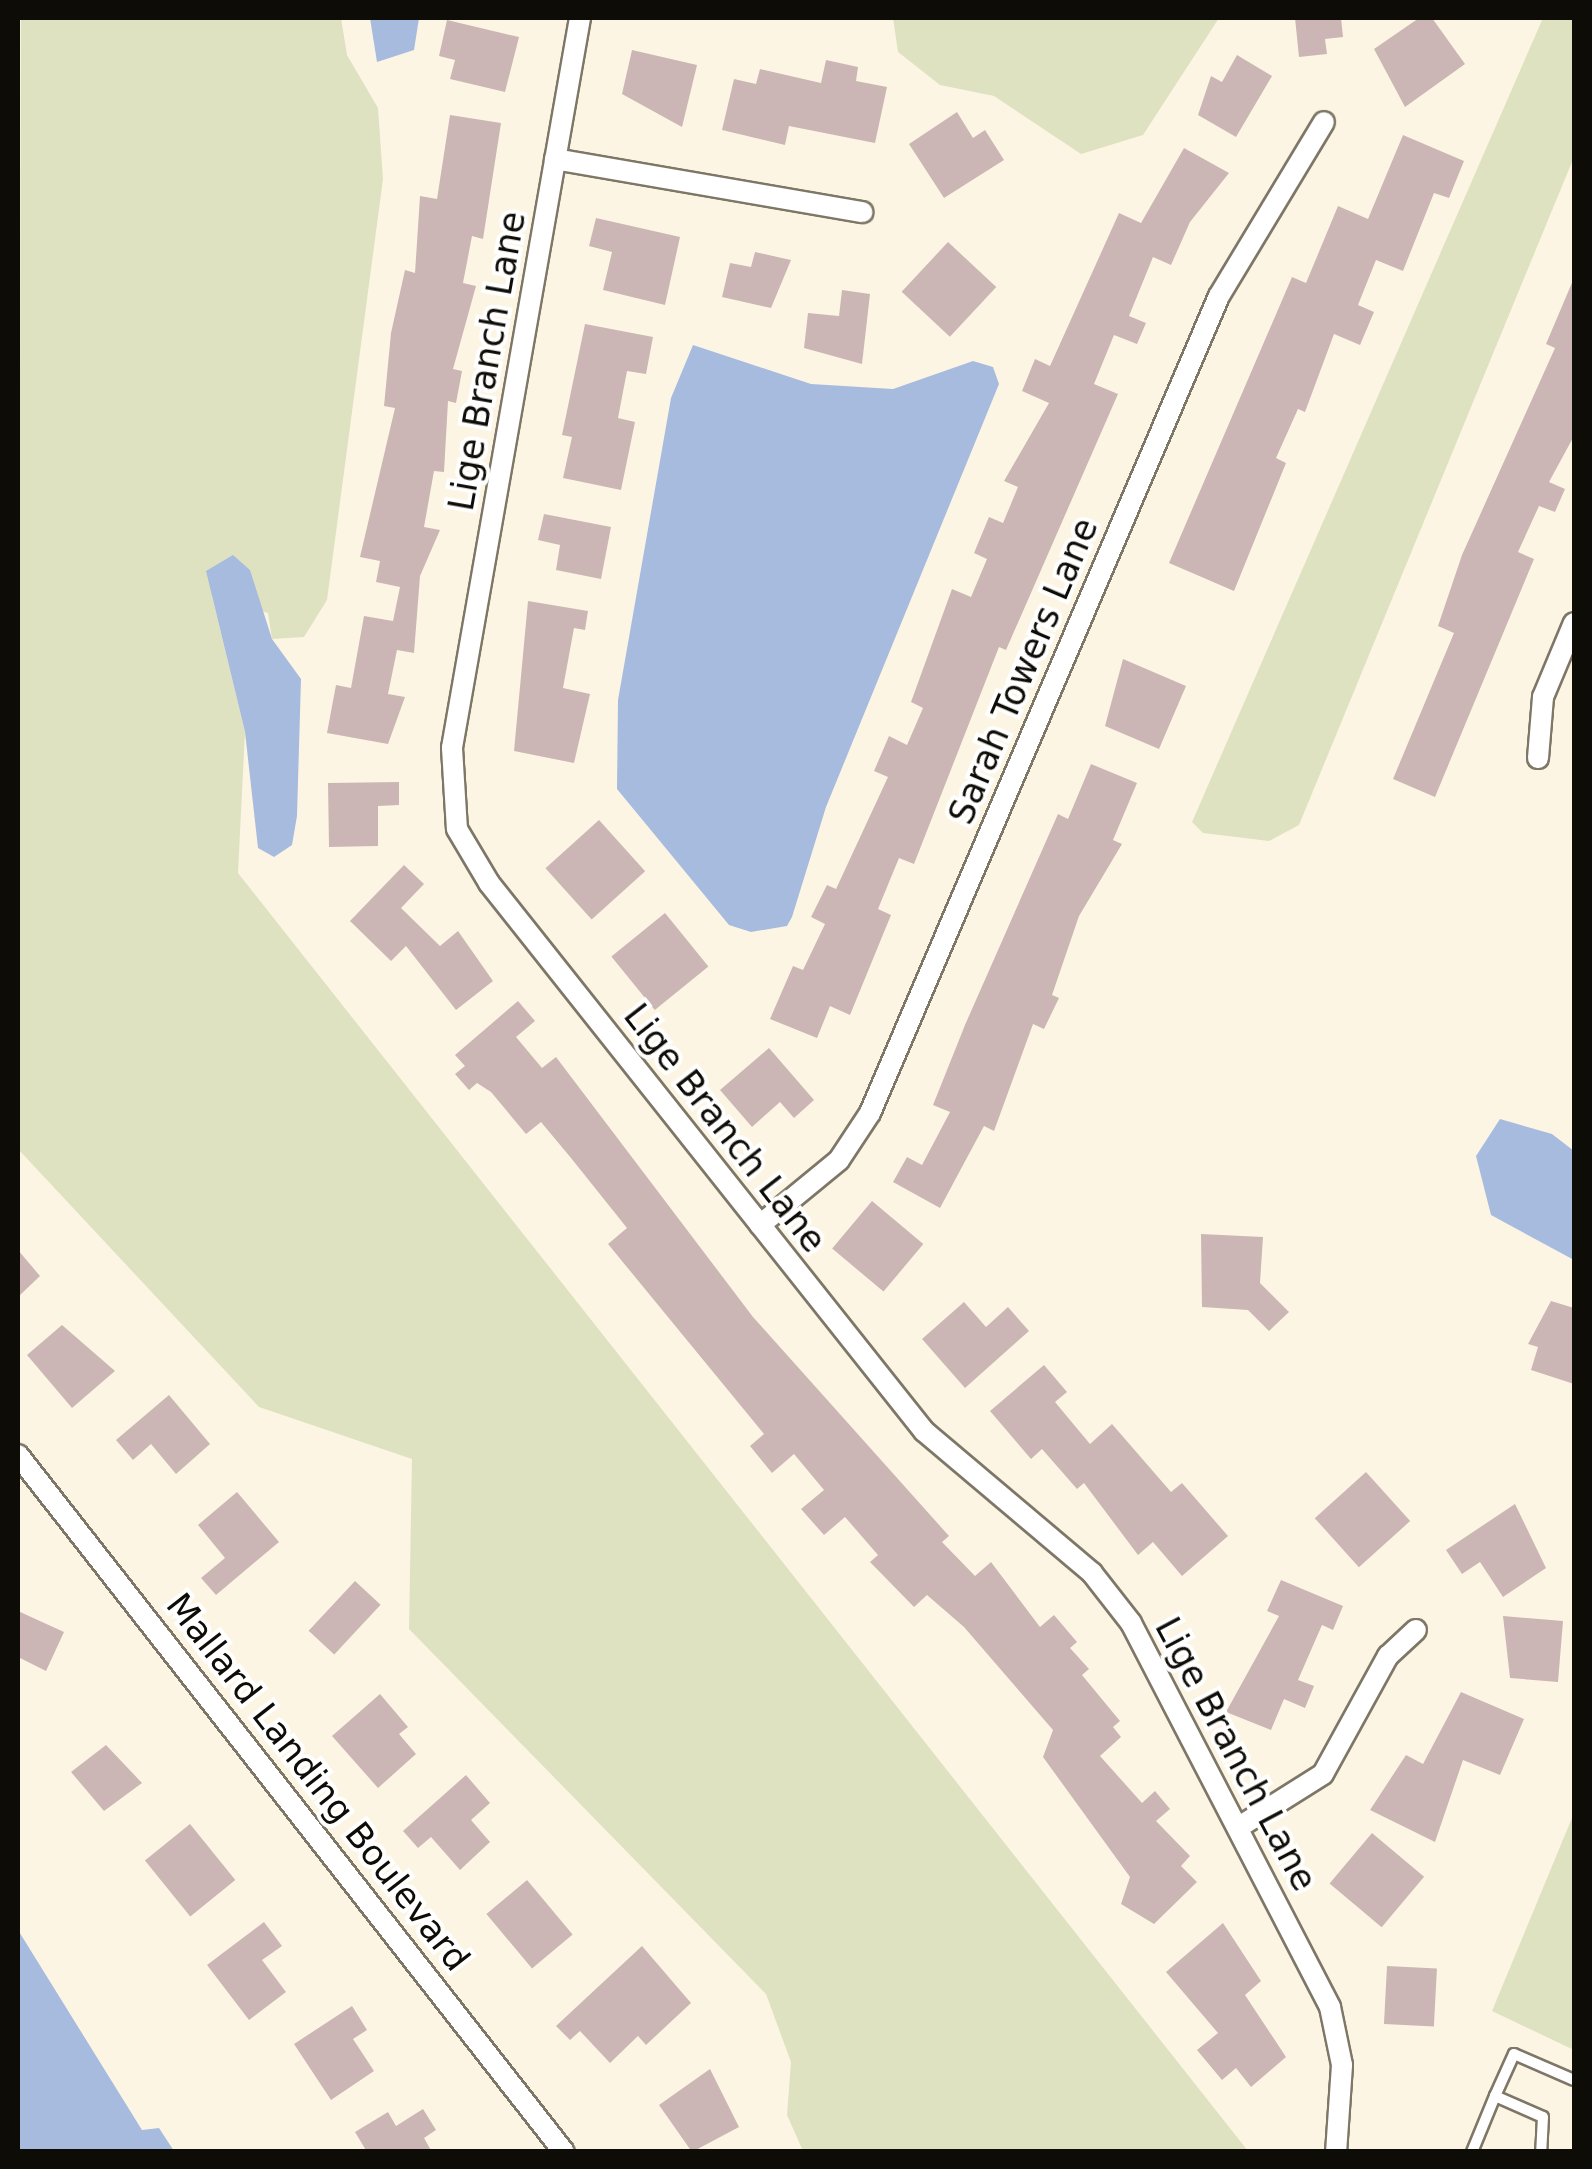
<!DOCTYPE html>
<style>
body{margin:0}
#map{position:relative;width:1592px;height:2169px;overflow:hidden;background:#fdf5e3;font-family:"DejaVu Sans",sans-serif}
div>[style]{position:absolute}
.green>*{inset:0;background:#dee2c1}
.water>*{inset:0;background:#a7bbdf}
.building>*{inset:0;background:#cbb6b5;transform-origin:0 0}
.roads{filter:drop-shadow(2px 0 #7e7767) drop-shadow(-2px 0 #7e7767) drop-shadow(0 2px #7e7767) drop-shadow(0 -2px #7e7767)}
.service>*{height:10px;margin:-5px;padding:0 5px;transform-origin:5px;border-radius:5px;background:#fff}
.minor>*{height:20px;margin:-10px;padding:0 10px;transform-origin:10px;border-radius:10px;background:#fff}
span{translate:-50% -50%;white-space:nowrap;text-align:center;line-height:1.15;-webkit-text-stroke:8px #fff;paint-order:stroke}
.street-label{font-size:35px;color:#0e0c06}
.frame{position:absolute;inset:0;border:20px solid #0e0c06;pointer-events:none}
</style>
<div id="map">
<div class="green">
<div style="clip-path:polygon(21px 18px,341px 18px,347px 55px,378px 108px,383px 179px,327px 600px,304px 637px,272px 639px,268px 613px,212px 596px,245px 732px,238px 873px,1248px 2151px,803px 2151px,787px 2115px,791px 2062px,766px 1994px,409px 1629px,412px 1459px,259px 1407px,18px 1149px)"></div>
<div style="clip-path:polygon(893px 18px,1219px 18px,1143px 135px,1081px 154px,994px 96px,940px 85px,898px 52px)"></div>
<div style="clip-path:polygon(1543px 18px,1574px 18px,1574px 157px,1299px 825px,1269px 841px,1203px 833px,1192px 822px)"></div>
<div style="clip-path:polygon(1574px 1813px,1574px 2050px,1492px 2011px)"></div>
</div>
<div class="water">
<div style="clip-path:polygon(370px 18px,419px 18px,414px 50px,377px 62px)"></div>
<div style="clip-path:polygon(693px 345px,811px 384px,893px 389px,973px 361px,993px 367px,999px 384px,826px 807px,792px 917px,787px 926px,751px 932px,729px 925px,617px 789px,618px 700px,671px 398px)"></div>
<div style="clip-path:polygon(233px 555px,250px 570px,272px 639px,301px 679px,297px 816px,292px 845px,274px 857px,258px 848px,245px 732px,206px 571px)"></div>
<div style="clip-path:polygon(1500px 1119px,1552px 1134px,1574px 1151px,1574px 1260px,1491px 1215px,1476px 1156px)"></div>
<div style="clip-path:polygon(18px 1930px,142px 2130px,159px 2128px,174px 2151px,18px 2151px)"></div>
</div>
<div class="building">
<div style="clip-path:polygon(1295px 18px,1341px 18px,1343px 37px,1325px 39px,1327px 54px,1299px 57px)"></div>
<div style="clip-path:polygon(1419px 18px,1432px 18px,1465px 64px,1405px 107px,1374px 49px)"></div>
<div style="clip-path:polygon(447px 20px,519px 37px,505px 92px,450px 79px,455px 60px,439px 56px)"></div>
<div style="clip-path:polygon(632px 50px,697px 65px,682px 127px,622px 94px)"></div>
<div style="clip-path:polygon(1237px 55px,1272px 76px,1236px 137px,1198px 115px,1211px 76px,1222px 82px)"></div>
<div style="clip-path:polygon(826px 60px,858px 67px,856px 81px,887px 87px,875px 143px,789px 126px,785px 145px,722px 130px,734px 79px,756px 84px,760px 69px,821px 83px)"></div>
<div style="clip-path:polygon(957px 112px,973px 138px,985px 130px,1004px 160px,944px 198px,909px 144px)"></div>
<div style="clip-path:polygon(450px 115px,501px 123px,483px 239px,472px 236px,463px 283px,476px 286px,453px 369px,462px 371px,456px 403px,448px 401px,444px 472px,434px 471px,424px 527px,440px 530px,420px 576px,414px 653px,397px 650px,388px 694px,405px 697px,388px 744px,327px 733px,336px 685px,351px 688px,364px 616px,393px 621px,400px 587px,376px 582px,380px 561px,360px 557px,395px 408px,384px 406px,391px 333px,405px 270px,415px 273px,420px 196px,437px 199px)"></div>
<div style="clip-path:polygon(1403px 135px,1464px 161px,1449px 198px,1434px 193px,1403px 271px,1376px 260px,1358px 305px,1374px 312px,1360px 345px,1334px 334px,1305px 412px,1298px 409px,1276px 458px,1286px 463px,1234px 591px,1169px 563px,1292px 277px,1306px 283px,1338px 206px,1368px 219px)"></div>
<div style="clip-path:polygon(1184px 148px,1229px 173px,1190px 222px,1171px 265px,1153px 257px,1129px 316px,1146px 323px,1137px 344px,1114px 335px,1094px 384px,1118px 394px,1006px 650px,999px 647px,914px 864px,899px 858px,878px 909px,891px 915px,850px 1015px,830px 1006px,817px 1038px,770px 1019px,793px 966px,803px 970px,825px 924px,811px 917px,827px 885px,836px 889px,888px 777px,874px 771px,889px 736px,907px 745px,923px 708px,911px 702px,952px 589px,971px 597px,987px 559px,974px 553px,989px 517px,1003px 523px,1018px 487px,1004px 481px,1049px 403px,1022px 391px,1035px 359px,1050px 366px,1119px 213px,1141px 223px)"></div>
<div style="clip-path:polygon(596px 218px,680px 237px,665px 305px,603px 290px,612px 252px,589px 246px)"></div>
<div style="left:948px;top:242px;width:66px;height:68px;rotate:43deg"></div>
<div style="clip-path:polygon(755px 252px,791px 260px,771px 308px,722px 297px,730px 263px,751px 267px)"></div>
<div style="clip-path:polygon(1574px 278px,1574px 436px,1549px 482px,1565px 489px,1555px 512px,1539px 506px,1518px 552px,1534px 559px,1435px 797px,1393px 779px,1454px 633px,1438px 626px,1462px 555px,1555px 348px,1546px 344px)"></div>
<div style="clip-path:polygon(842px 290px,870px 294px,862px 364px,804px 348px,808px 313px,839px 316px)"></div>
<div style="clip-path:polygon(585px 324px,653px 337px,646px 374px,627px 371px,618px 418px,635px 422px,621px 490px,563px 478px,572px 437px,562px 435px)"></div>
<div style="clip-path:polygon(544px 514px,611px 527px,601px 579px,556px 570px,560px 545px,538px 540px)"></div>
<div style="clip-path:polygon(528px 601px,588px 611px,585px 630px,574px 628px,563px 688px,590px 694px,574px 763px,514px 751px)"></div>
<div style="clip-path:polygon(1123px 659px,1186px 686px,1159px 749px,1105px 726px)"></div>
<div style="clip-path:polygon(1091px 764px,1137px 783px,1113px 840px,1122px 844px,1079px 916px,1052px 995px,1059px 998px,1044px 1029px,1033px 1024px,994px 1131px,984px 1126px,940px 1208px,893px 1182px,907px 1157px,922px 1165px,950px 1112px,933px 1105px,965px 1025px,1058px 814px,1068px 819px)"></div>
<div style="clip-path:polygon(399px 782px,399px 805px,378px 806px,378px 846px,329px 847px,328px 783px)"></div>
<div style="left:599px;top:820px;width:69px;height:72px;rotate:48deg"></div>
<div style="clip-path:polygon(404px 865px,424px 884px,401px 908px,440px 946px,458px 931px,493px 981px,456px 1010px,406px 946px,391px 961px,350px 921px)"></div>
<div style="left:665px;top:913px;width:69px;height:69px;rotate:51deg"></div>
<div style="clip-path:polygon(518px 1001px,535px 1021px,516px 1037px,542px 1068px,556px 1057px,753px 1317px,949px 1536px,942px 1542px,975px 1576px,991px 1562px,1040px 1627px,1054px 1615px,1077px 1642px,1070px 1648px,1089px 1669px,1082px 1675px,1120px 1721px,1113px 1727px,1121px 1737px,1100px 1756px,1142px 1803px,1155px 1791px,1170px 1809px,1156px 1821px,1190px 1856px,1181px 1866px,1197px 1882px,1154px 1924px,1121px 1904px,1130px 1877px,1043px 1757px,1053px 1730px,964px 1627px,927px 1595px,914px 1607px,870px 1562px,878px 1555px,845px 1517px,824px 1535px,801px 1509px,824px 1490px,794px 1454px,772px 1473px,750px 1446px,764px 1434px,608px 1244px,627px 1228px,571px 1158px,541px 1122px,526px 1134px,491px 1092px,477px 1083px,469px 1090px,455px 1074px,465px 1066px,455px 1055px)"></div>
<div style="clip-path:polygon(769px 1048px,814px 1100px,794px 1118px,780px 1102px,752px 1127px,720px 1090px)"></div>
<div style="left:872px;top:1201px;width:67px;height:62px;rotate:40deg"></div>
<div style="clip-path:polygon(1201px 1234px,1263px 1237px,1260px 1283px,1289px 1312px,1269px 1331px,1248px 1310px,1202px 1307px)"></div>
<div style="clip-path:polygon(18px 1250px,40px 1276px,18px 1297px)"></div>
<div style="clip-path:polygon(1551px 1301px,1574px 1308px,1574px 1384px,1531px 1370px,1538px 1347px,1528px 1344px)"></div>
<div style="clip-path:polygon(964px 1302px,986px 1327px,1008px 1307px,1029px 1331px,965px 1388px,922px 1339px)"></div>
<div style="clip-path:polygon(62px 1325px,115px 1371px,72px 1408px,27px 1355px)"></div>
<div style="clip-path:polygon(1044px 1365px,1067px 1392px,1055px 1402px,1090px 1444px,1112px 1424px,1171px 1492px,1182px 1483px,1228px 1536px,1182px 1576px,1153px 1542px,1138px 1555px,1084px 1483px,1077px 1489px,1042px 1449px,1031px 1459px,990px 1411px)"></div>
<div style="clip-path:polygon(169px 1395px,210px 1444px,176px 1474px,151px 1444px,133px 1460px,116px 1440px)"></div>
<div style="left:1366px;top:1472px;width:66px;height:69px;rotate:48deg"></div>
<div style="clip-path:polygon(237px 1492px,279px 1542px,216px 1595px,201px 1578px,225px 1558px,198px 1525px)"></div>
<div style="clip-path:polygon(1515px 1504px,1546px 1568px,1503px 1597px,1480px 1562px,1462px 1574px,1446px 1550px)"></div>
<div style="clip-path:polygon(1281px 1580px,1343px 1606px,1333px 1630px,1322px 1625px,1298px 1680px,1314px 1686px,1305px 1708px,1284px 1699px,1271px 1730px,1226px 1712px,1279px 1616px,1267px 1611px)"></div>
<div style="left:355px;top:1581px;width:35px;height:68px;rotate:43deg"></div>
<div style="clip-path:polygon(18px 1611px,64px 1632px,46px 1671px,18px 1657px)"></div>
<div style="clip-path:polygon(1503px 1616px,1563px 1621px,1558px 1682px,1510px 1678px)"></div>
<div style="clip-path:polygon(1461px 1692px,1524px 1719px,1500px 1775px,1463px 1760px,1435px 1842px,1370px 1810px,1406px 1755px,1423px 1764px)"></div>
<div style="clip-path:polygon(380px 1694px,408px 1727px,399px 1734px,416px 1754px,378px 1788px,332px 1736px)"></div>
<div style="clip-path:polygon(106px 1745px,142px 1783px,104px 1811px,71px 1772px)"></div>
<div style="clip-path:polygon(466px 1775px,490px 1803px,471px 1820px,490px 1842px,460px 1870px,431px 1837px,418px 1848px,403px 1831px)"></div>
<div style="left:190px;top:1824px;width:72px;height:58px;rotate:51deg"></div>
<div style="left:1372px;top:1833px;width:68px;height:66px;rotate:40deg"></div>
<div style="left:527px;top:1880px;width:71px;height:53px;rotate:50deg"></div>
<div style="clip-path:polygon(264px 1922px,282px 1946px,262px 1960px,286px 1992px,249px 2020px,207px 1965px)"></div>
<div style="clip-path:polygon(1223px 1923px,1261px 1981px,1245px 1995px,1286px 2057px,1251px 2087px,1236px 2068px,1222px 2080px,1197px 2050px,1218px 2033px,1166px 1972px)"></div>
<div style="clip-path:polygon(642px 1946px,691px 2003px,646px 2045px,638px 2036px,610px 2063px,580px 2031px,570px 2040px,556px 2026px)"></div>
<div style="left:1387px;top:1966px;width:50px;height:58px;rotate:3deg"></div>
<div style="clip-path:polygon(352px 2006px,367px 2030px,353px 2039px,374px 2071px,331px 2100px,294px 2044px)"></div>
<div style="clip-path:polygon(710px 2069px,739px 2127px,692px 2152px,659px 2105px)"></div>
<div style="clip-path:polygon(423px 2109px,436px 2130px,424px 2138px,432px 2152px,367px 2152px,355px 2132px,388px 2112px,396px 2126px)"></div>
</div>
<div class="roads">
<div class="service">
<div style="left:1495px;top:2096px;width:46px;rotate:-65.7deg"></div>
<div style="left:1514px;top:2054px;width:65px;rotate:23.4deg"></div>
<div style="left:1472px;top:2152px;width:61px;rotate:-67.7deg"></div>
<div style="left:1495px;top:2096px;width:52px;rotate:23.6deg"></div>
<div style="left:1543px;top:2117px;width:35px;rotate:93deg"></div>
</div>
<div class="minor">
<div style="left:580px;top:18px;width:741px;rotate:99.95deg"></div>
<div style="left:452px;top:748px;width:81px;rotate:86.5deg"></div>
<div style="left:457px;top:829px;width:63px;rotate:59.3deg"></div>
<div style="left:489px;top:883px;width:700px;rotate:51.56deg"></div>
<div style="left:924px;top:1431px;width:220px;rotate:40.2deg"></div>
<div style="left:1092px;top:1573px;width:63px;rotate:52deg"></div>
<div style="left:1131px;top:1623px;width:433px;rotate:62.6deg"></div>
<div style="left:1330px;top:2007px;width:59px;rotate:78.3deg"></div>
<div style="left:1342px;top:2065px;width:87px;rotate:93.9deg"></div>
<div style="left:555px;top:159px;width:312px;rotate:9.8deg"></div>
<div style="left:1538px;top:758px;width:61px;rotate:-85.3deg"></div>
<div style="left:1543px;top:697px;width:80px;rotate:-67.3deg"></div>
<div style="left:760px;top:1225px;width:102px;rotate:-39.4deg"></div>
<div style="left:839px;top:1160px;width:56px;rotate:-56.6deg"></div>
<div style="left:870px;top:1113px;width:888px;rotate:-66.87deg"></div>
<div style="left:1219px;top:296px;width:203px;rotate:-58.9deg"></div>
<div style="left:18px;top:1455px;width:885px;rotate:51.93deg"></div>
<div style="left:1239px;top:1827px;width:99px;rotate:-32.2deg"></div>
<div style="left:1323px;top:1774px;width:135px;rotate:-61.2deg"></div>
<div style="left:1388px;top:1656px;width:38px;rotate:-43deg"></div>
</div>
</div>
<div class="street-label">
<span style="left:487px;top:361px;rotate:-80deg">Lige Branch Lane</span>
<span style="left:1023px;top:671px;rotate:-67deg">Sarah Towers Lane</span>
<span style="left:725px;top:1128px;rotate:52deg">Lige Branch Lane</span>
<span style="left:1236px;top:1754px;rotate:62deg">Lige Branch Lane</span>
<span style="left:318px;top:1782px;rotate:52deg">Mallard Landing Boulevard</span>
</div>
<div class="frame"></div>
</div>
